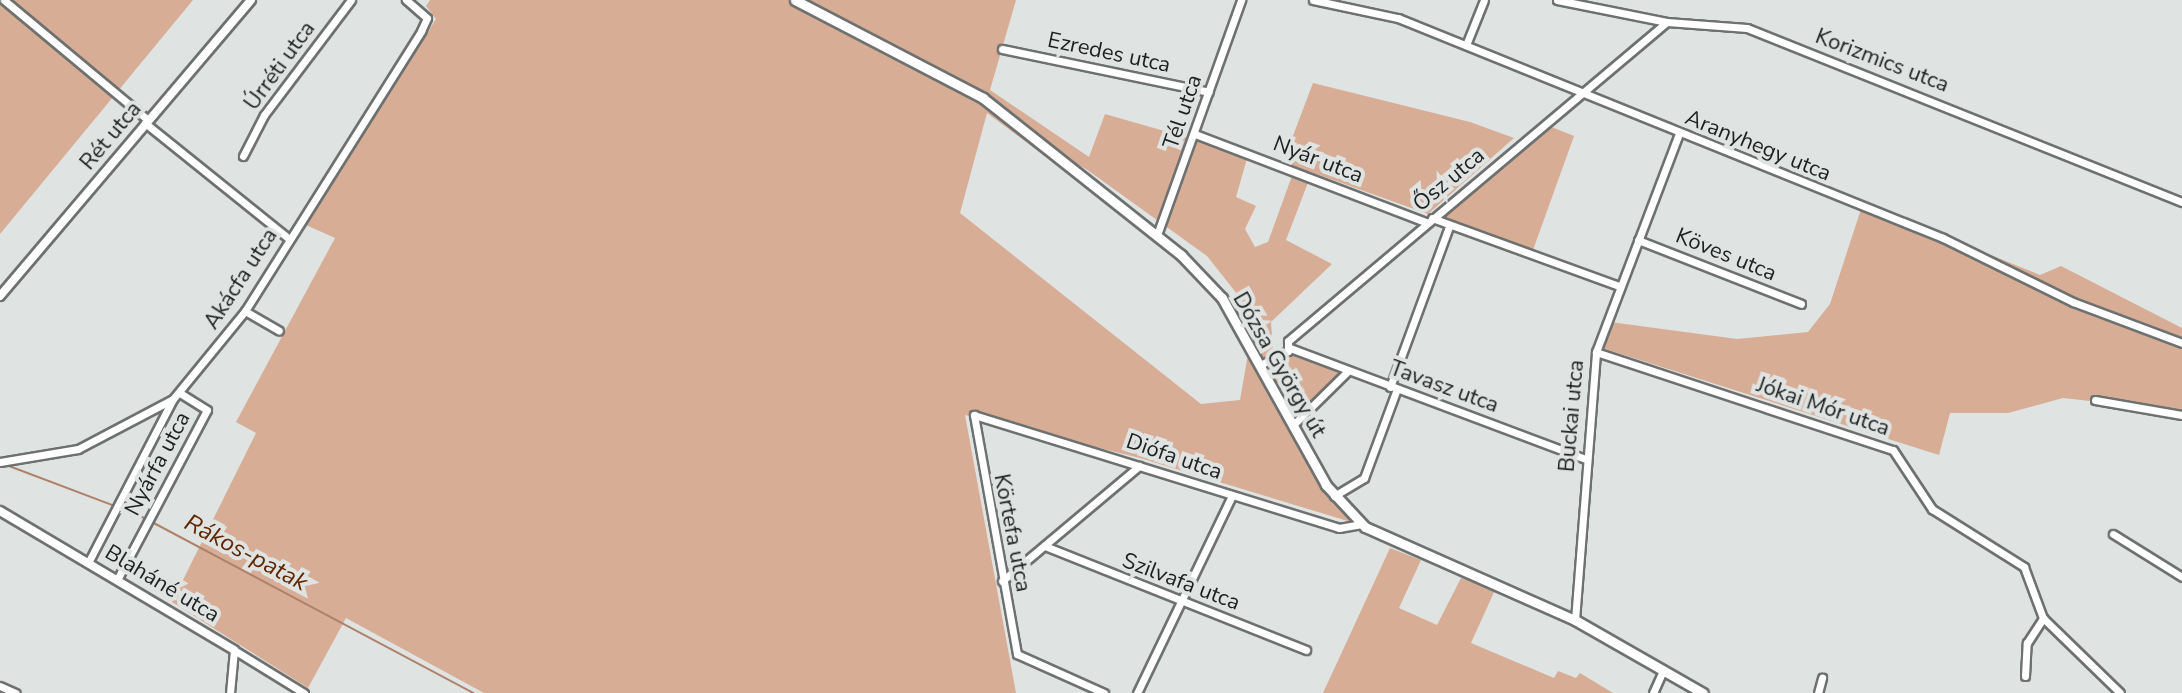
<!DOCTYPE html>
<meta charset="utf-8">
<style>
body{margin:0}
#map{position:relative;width:2182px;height:693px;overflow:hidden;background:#dfe3e2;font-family:"Nunito Sans",sans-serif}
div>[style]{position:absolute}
.green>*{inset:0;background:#d8ad96}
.stream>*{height:2px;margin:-1px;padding:0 1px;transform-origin:1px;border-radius:1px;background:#ae816a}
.roads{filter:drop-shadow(2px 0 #6d716f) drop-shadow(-2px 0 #6d716f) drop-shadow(0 2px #6d716f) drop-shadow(0 -2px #6d716f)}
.minor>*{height:7px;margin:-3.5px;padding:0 3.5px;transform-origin:3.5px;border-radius:3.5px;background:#fff}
.tertiary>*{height:8px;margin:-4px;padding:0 4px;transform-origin:4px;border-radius:4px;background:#fff}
.secondary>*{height:9px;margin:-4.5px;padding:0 4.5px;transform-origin:4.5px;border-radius:4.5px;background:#fff}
span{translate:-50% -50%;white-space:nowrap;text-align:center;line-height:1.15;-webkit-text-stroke:8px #dfe3e2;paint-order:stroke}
.street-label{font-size:22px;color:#1f2120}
.water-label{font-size:24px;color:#602700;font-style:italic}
</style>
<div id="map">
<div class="green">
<div style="clip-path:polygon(0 0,193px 0,0 234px)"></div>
<div style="clip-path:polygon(430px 0,1016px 0,990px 90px,1089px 157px,1105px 114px,1248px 155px,1236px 197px,1256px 206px,1245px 229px,1255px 247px,1268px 242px,1293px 173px,1309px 180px,1286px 240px,1332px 264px,1271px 322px,1273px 351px,1264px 359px,1244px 328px,1250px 324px,1237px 294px,1207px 256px,1086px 169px,1064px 157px,1057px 165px,987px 113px,960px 213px,1201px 404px,1240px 400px,1248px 354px,1307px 462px,1351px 522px,1140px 458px,965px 415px,1016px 693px,484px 693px,346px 618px,308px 688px,172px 602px,256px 433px,236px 422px,335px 238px,306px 225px,436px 19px,426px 6px)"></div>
<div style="clip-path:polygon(1313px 83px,1470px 122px,1514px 138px,1428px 214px,1283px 162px)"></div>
<div style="clip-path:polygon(1549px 126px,1574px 136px,1533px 250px,1441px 219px)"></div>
<div style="clip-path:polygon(1863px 203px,2040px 275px,2061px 266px,2182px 328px,2182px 411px,2063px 398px,2008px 413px,1950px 413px,1939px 455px,1602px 348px,1610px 322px,1737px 339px,1808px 332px,1830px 304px)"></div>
<div style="clip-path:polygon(1294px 353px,1341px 373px,1299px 419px,1267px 371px)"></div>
<div style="clip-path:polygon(1390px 548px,1421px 560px,1399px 608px,1437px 625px,1461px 578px,1495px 590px,1471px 643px,1554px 678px,1558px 671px,1576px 678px,1580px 673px,1613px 693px,1323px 693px)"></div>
</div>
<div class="stream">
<div style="left:1px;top:463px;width:122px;rotate:20.7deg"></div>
<div style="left:121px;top:509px;width:25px;rotate:21deg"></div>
<div style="left:150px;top:521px;width:367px;rotate:28deg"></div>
</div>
<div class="roads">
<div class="minor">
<div style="left:4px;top:0;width:187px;rotate:39.8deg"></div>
<div style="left:1313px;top:0;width:87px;rotate:12deg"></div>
<div style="left:1398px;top:18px;width:588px;rotate:21.98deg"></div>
<div style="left:1943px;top:238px;width:145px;rotate:26.2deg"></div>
<div style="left:2073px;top:302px;width:116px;rotate:20.6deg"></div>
<div style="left:1557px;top:0;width:112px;rotate:11.3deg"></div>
<div style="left:1667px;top:22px;width:80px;rotate:4.3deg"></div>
<div style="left:1747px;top:28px;width:469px;rotate:21.8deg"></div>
<div style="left:1466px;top:45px;width:48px;rotate:-68.2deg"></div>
<div style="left:1002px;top:49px;width:211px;rotate:11.7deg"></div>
<div style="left:145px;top:123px;width:184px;rotate:38.8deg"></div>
<div style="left:1195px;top:134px;width:247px;rotate:20.9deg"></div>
<div style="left:243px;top:156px;width:46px;rotate:-62.9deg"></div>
<div style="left:264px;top:115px;width:144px;rotate:-52.9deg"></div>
<div style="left:1432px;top:218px;width:199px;rotate:20deg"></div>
<div style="left:1157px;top:235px;width:250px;rotate:-70.3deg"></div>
<div style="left:1638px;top:240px;width:175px;rotate:21.4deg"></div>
<div style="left:245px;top:311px;width:39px;rotate:30deg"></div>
<div style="left:1290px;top:348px;width:315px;rotate:20.6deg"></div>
<div style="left:1596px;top:352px;width:313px;rotate:18.3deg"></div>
<div style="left:1893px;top:450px;width:71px;rotate:56.5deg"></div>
<div style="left:1932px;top:509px;width:109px;rotate:32.2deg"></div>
<div style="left:2024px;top:567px;width:54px;rotate:69.6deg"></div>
<div style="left:2043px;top:618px;width:107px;rotate:44.2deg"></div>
<div style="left:1260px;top:365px;width:31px;rotate:-27deg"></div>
<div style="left:1288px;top:351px;width:10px;rotate:-90deg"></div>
<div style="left:1288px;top:341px;width:495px;rotate:-40.1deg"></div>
<div style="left:1390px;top:387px;width:171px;rotate:-69.8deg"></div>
<div style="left:2095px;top:400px;width:88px;rotate:9.8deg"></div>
<div style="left:1293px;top:425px;width:77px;rotate:-44.5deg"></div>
<div style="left:0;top:462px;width:79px;rotate:-9.5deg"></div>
<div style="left:78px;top:449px;width:105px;rotate:-27.8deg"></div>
<div style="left:1334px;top:496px;width:35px;rotate:-31deg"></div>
<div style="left:1364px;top:478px;width:95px;rotate:-69.7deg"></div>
<div style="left:2113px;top:534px;width:81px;rotate:31.9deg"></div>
<div style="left:1045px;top:546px;width:281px;rotate:21.7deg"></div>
<div style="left:89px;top:561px;width:182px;rotate:-62.6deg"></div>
<div style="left:173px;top:399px;width:114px;rotate:-50.7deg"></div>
<div style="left:245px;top:311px;width:331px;rotate:-57.8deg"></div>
<div style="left:421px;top:31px;width:14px;rotate:-65deg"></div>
<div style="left:427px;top:18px;width:28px;rotate:-139deg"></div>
<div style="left:118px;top:578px;width:190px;rotate:-62.1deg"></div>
<div style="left:207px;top:410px;width:32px;rotate:-148deg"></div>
<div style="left:1002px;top:581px;width:179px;rotate:-40deg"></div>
<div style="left:1575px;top:620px;width:269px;rotate:-85.5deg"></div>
<div style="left:1596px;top:352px;width:234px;rotate:-69.2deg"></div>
<div style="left:234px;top:650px;width:82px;rotate:31.6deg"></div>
<div style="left:2025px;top:676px;width:33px;rotate:-87deg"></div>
<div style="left:2027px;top:643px;width:30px;rotate:-57deg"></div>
<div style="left:0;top:686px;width:17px;rotate:24deg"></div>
<div style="left:230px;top:693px;width:43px;rotate:-84.7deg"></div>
<div style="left:1104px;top:693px;width:95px;rotate:-155.9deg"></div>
<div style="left:1017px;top:654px;width:243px;rotate:-100.2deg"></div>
<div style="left:974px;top:415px;width:382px;rotate:17.2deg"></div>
<div style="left:1339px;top:528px;width:23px;rotate:-10deg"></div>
<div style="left:1137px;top:693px;width:219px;rotate:-64.3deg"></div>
<div style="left:1653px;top:693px;width:24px;rotate:-66deg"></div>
<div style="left:1818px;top:693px;width:16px;rotate:-75deg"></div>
</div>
<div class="tertiary">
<div style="left:0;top:296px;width:388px;rotate:-49.7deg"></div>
<div style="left:0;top:511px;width:272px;rotate:30.7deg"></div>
</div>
<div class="secondary">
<div style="left:795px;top:0;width:212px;rotate:27.5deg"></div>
<div style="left:983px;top:98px;width:253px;rotate:38.4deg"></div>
<div style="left:1181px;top:255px;width:59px;rotate:46.4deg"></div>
<div style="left:1222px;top:298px;width:214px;rotate:60.9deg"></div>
<div style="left:1326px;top:485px;width:57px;rotate:47.1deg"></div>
<div style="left:1365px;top:527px;width:230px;rotate:23.9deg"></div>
<div style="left:1575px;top:620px;width:147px;rotate:29.7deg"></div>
</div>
</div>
<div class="street-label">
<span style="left:1109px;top:53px;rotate:12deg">Ezredes utca</span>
<span style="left:1882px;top:61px;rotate:21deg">Korizmics utca</span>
<span style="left:280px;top:66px;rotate:-54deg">Úrréti utca</span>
<span style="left:1183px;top:112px;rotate:-71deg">Tél utca</span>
<span style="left:111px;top:136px;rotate:-50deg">Rét utca</span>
<span style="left:1758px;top:146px;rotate:22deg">Aranyhegy utca</span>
<span style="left:1318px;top:160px;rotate:21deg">Nyár utca</span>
<span style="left:1449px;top:180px;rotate:-40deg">Ősz utca</span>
<span style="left:1726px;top:255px;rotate:22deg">Köves utca</span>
<span style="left:241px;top:279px;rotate:-57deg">Akácfa utca</span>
<span style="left:1279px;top:365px;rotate:60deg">Dózsa György út</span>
<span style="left:1444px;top:387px;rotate:20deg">Tavasz utca</span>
<span style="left:1823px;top:407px;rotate:19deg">Jókai Mór utca</span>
<span style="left:1572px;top:416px;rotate:-85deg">Buckai utca</span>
<span style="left:1174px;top:457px;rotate:19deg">Diófa utca</span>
<span style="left:158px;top:464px;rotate:-62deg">Nyárfa utca</span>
<span style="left:1012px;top:533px;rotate:79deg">Körtefa utca</span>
<span style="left:1181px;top:582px;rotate:21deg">Szilvafa utca</span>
<span style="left:162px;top:584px;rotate:31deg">Blaháné utca</span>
</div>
<div class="water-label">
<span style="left:246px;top:553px;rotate:28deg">Rákos-patak</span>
</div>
</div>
